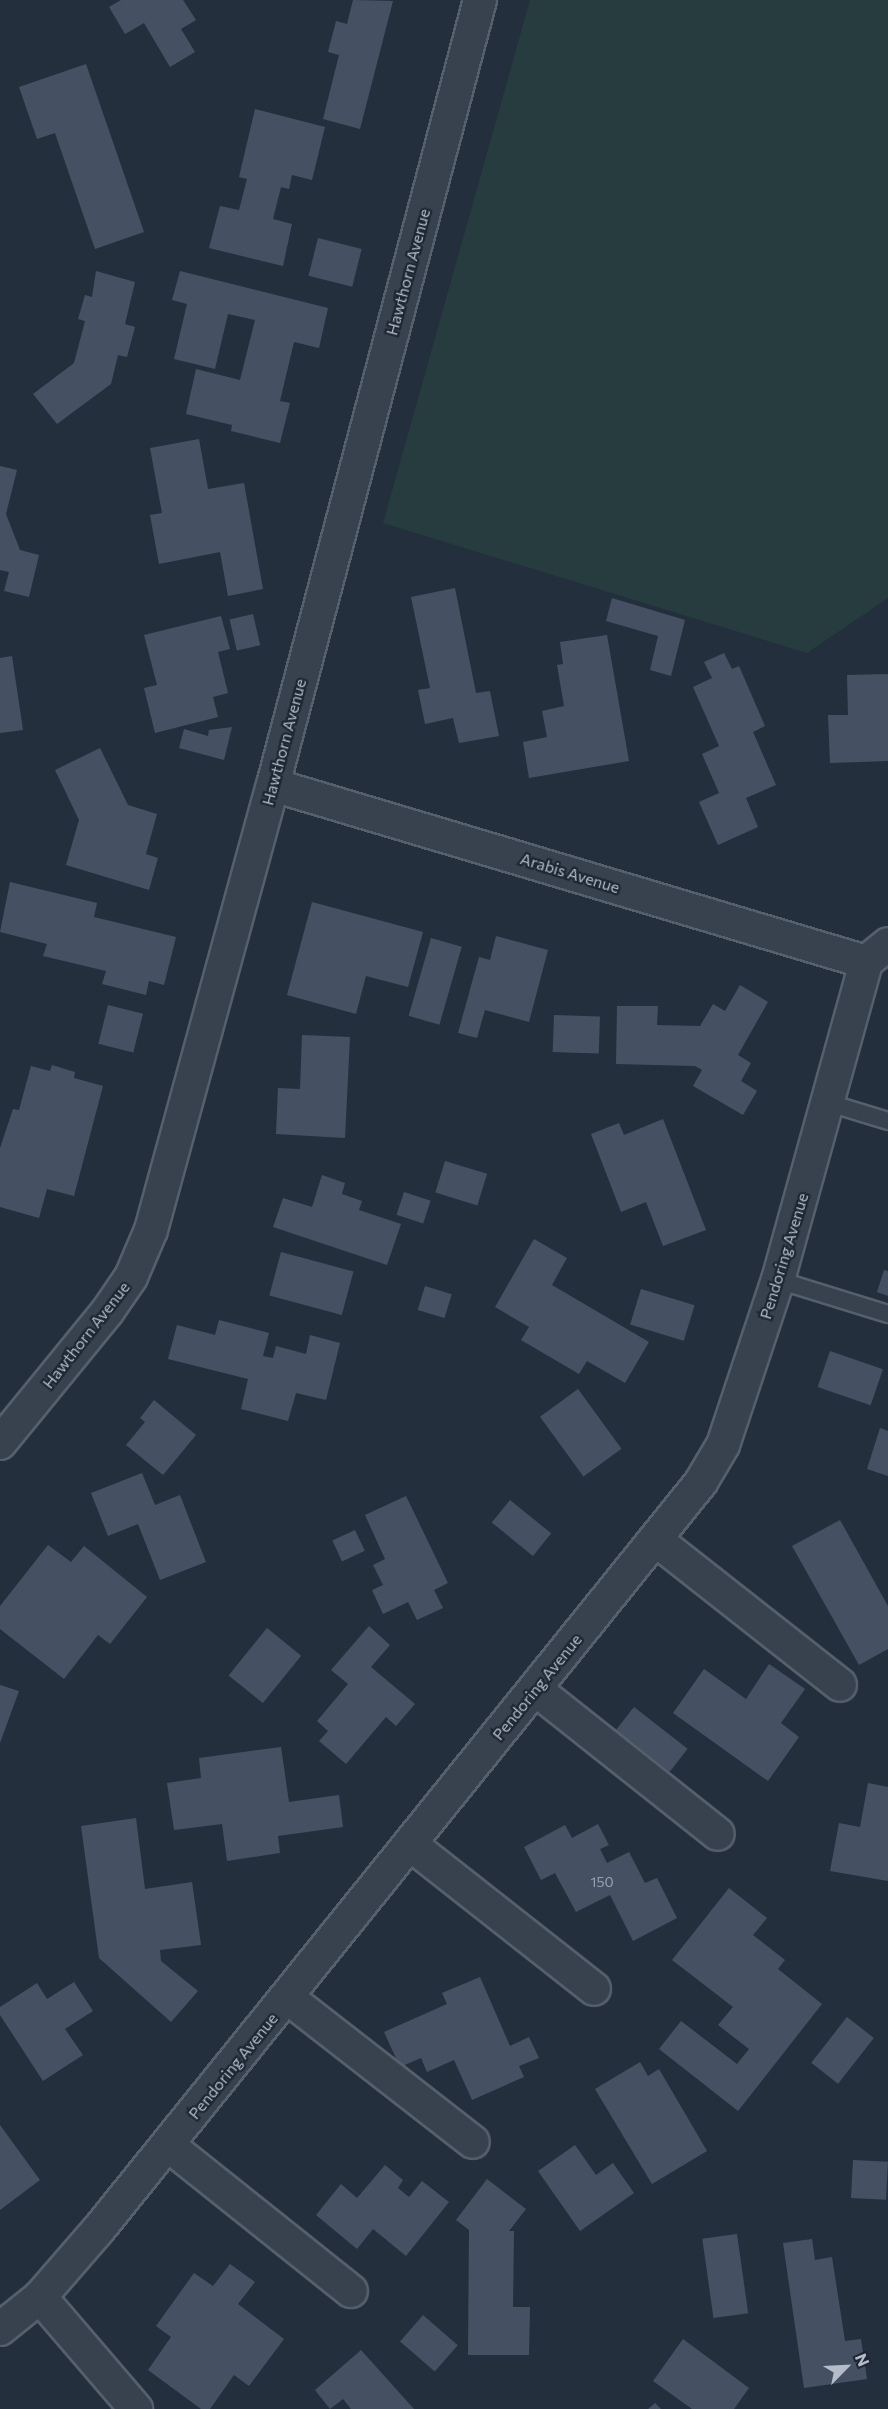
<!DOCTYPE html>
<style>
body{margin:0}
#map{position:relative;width:888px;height:2409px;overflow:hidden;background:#242f3e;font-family:Commissioner,sans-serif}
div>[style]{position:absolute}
.green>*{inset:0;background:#263c3f}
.building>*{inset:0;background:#455162;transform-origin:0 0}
.roads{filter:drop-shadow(2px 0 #565f6c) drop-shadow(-2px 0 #565f6c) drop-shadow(0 2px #565f6c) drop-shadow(0 -2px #565f6c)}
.lane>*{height:16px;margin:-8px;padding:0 8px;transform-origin:8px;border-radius:8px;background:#38414e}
.street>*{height:32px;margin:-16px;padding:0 16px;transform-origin:16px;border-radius:16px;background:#38414e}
span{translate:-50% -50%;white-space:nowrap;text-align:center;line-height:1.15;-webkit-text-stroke:4.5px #1d2633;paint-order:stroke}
.number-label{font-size:14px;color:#98a1af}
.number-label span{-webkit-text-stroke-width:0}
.street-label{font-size:16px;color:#b4bcc9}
.north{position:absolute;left:816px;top:2337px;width:60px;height:60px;-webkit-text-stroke:4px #1d2633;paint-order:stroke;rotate:66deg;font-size:16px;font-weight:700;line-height:24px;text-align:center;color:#b4bcc9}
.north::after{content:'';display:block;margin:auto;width:21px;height:27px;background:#b4bcc9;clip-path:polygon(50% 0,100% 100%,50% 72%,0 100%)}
</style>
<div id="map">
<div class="green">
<div style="clip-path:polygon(530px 0,888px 0,888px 598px,807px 653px,383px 523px)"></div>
</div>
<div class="building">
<div style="clip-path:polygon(121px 0,183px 0,196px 20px,181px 29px,195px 52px,170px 67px,144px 23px,125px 34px,109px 7px)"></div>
<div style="clip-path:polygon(353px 0,393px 1px,360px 129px,323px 119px,339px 55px,328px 52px,336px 21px,347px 24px)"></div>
<div style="clip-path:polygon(86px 64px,144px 232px,95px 249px,55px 133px,37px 139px,19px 87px)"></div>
<div style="clip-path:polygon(255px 109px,325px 127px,312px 180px,292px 175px,289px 189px,281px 187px,273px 219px,292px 224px,283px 266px,209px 248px,220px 206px,239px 210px,247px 179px,239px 177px)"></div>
<div style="left:318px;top:238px;width:45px;height:39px;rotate:14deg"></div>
<div style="clip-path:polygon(96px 271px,135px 282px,125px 324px,135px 327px,127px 357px,118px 355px,111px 384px,57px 424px,33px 394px,74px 363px,85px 321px,78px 319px,85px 295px,92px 297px)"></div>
<div style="clip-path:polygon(180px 271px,328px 308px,319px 348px,294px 342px,280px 401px,290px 403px,280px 443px,231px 431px,232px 425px,186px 414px,196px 369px,240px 380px,255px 320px,228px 314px,215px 369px,174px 359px,187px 304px,172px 300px)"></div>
<div style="clip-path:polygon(199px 439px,208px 489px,244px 483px,263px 589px,228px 596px,220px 552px,159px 564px,150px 515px,162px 513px,150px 448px)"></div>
<div style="clip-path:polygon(0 466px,17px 470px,6px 514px,20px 550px,39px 555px,29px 597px,4px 591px,9px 572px,0 570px)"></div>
<div style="clip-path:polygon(455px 588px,476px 693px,490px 691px,499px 736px,459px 743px,453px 718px,425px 724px,418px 690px,430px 688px,411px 597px)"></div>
<div style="clip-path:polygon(612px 598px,685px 620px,671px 676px,650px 670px,658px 636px,606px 621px)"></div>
<div style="left:253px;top:614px;width:32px;height:24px;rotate:77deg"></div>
<div style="clip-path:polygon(221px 616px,230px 649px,218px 652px,228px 693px,213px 697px,218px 717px,155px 733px,144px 688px,157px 685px,144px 635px)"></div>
<div style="clip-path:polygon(607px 635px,629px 761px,529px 778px,523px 742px,547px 737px,542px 711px,564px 706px,557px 665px,563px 664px,560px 642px)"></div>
<div style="clip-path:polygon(724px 653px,732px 669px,739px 666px,765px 726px,753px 732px,776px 785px,746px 798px,758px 827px,718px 845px,699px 802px,719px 793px,702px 754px,719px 746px,693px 687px,712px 678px,704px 662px)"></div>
<div style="clip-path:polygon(12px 656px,23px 730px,0 733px,0 658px)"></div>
<div style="clip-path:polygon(888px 674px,888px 761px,830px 763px,828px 715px,848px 715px,847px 675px)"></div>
<div style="clip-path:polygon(232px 727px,224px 760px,179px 748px,184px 729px,208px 736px,209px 730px)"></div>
<div style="clip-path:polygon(100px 748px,128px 805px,157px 814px,146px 854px,158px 858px,149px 890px,66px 865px,79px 820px,55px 770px)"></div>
<div style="clip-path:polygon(10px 882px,97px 903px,94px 917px,176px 937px,164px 985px,149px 981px,146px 995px,102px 984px,106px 971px,43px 956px,47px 944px,0 932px)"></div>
<div style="clip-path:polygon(312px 902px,423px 932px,408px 987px,366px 976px,356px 1014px,287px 995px)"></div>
<div style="clip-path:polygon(496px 936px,548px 950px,529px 1022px,485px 1010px,477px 1038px,458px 1033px,479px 957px,490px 960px)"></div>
<div style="left:431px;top:938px;width:32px;height:81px;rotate:16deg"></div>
<div style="clip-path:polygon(740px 985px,768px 1002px,738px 1055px,751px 1063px,741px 1081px,757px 1091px,743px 1115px,693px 1086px,702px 1070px,695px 1066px,616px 1064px,617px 1006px,658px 1006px,657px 1025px,700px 1026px,713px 1004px,725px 1011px)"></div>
<div style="left:108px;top:1005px;width:36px;height:40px;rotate:14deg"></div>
<div style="left:554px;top:1015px;width:46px;height:37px;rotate:2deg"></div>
<div style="clip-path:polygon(302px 1035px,350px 1037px,345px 1138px,276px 1134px,278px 1088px,300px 1089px)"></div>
<div style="clip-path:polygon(52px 1065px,75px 1072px,74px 1078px,103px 1086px,74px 1196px,47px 1189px,39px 1218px,0 1207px,0 1148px,13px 1109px,19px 1110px,31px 1066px,50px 1071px)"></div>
<div style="clip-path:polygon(663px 1119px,706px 1230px,663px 1246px,646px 1202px,621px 1212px,591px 1134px,619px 1123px,624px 1135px)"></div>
<div style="left:445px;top:1161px;width:44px;height:33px;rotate:17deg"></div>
<div style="clip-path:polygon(322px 1175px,345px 1183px,342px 1194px,362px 1201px,359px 1210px,401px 1224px,387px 1265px,273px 1227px,283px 1198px,312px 1207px)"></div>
<div style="left:404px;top:1192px;width:28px;height:24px;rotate:18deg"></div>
<div style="clip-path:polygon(534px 1239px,567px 1258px,552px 1285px,649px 1342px,625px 1383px,587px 1361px,579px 1374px,521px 1340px,529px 1327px,495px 1307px)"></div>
<div style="left:281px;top:1252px;width:75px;height:45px;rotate:15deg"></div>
<div style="clip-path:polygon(884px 1270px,888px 1271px,888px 1296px,877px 1292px)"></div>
<div style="left:425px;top:1286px;width:28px;height:25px;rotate:17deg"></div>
<div style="left:641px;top:1289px;width:56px;height:37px;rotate:17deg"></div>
<div style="clip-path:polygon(219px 1320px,269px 1333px,263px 1356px,273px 1358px,276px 1346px,306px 1354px,310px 1335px,340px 1343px,326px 1400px,296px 1393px,288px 1421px,241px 1409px,248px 1379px,168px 1359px,177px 1325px,215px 1335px)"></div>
<div style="left:830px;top:1351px;width:56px;height:38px;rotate:19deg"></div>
<div style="left:578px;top:1389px;width:74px;height:47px;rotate:54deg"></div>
<div style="clip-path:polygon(154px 1400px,196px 1435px,163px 1475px,126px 1445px,145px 1422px,140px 1418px)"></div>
<div style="clip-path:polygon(880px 1428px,888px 1431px,888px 1476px,867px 1469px)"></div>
<div style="clip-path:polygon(142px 1473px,155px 1505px,180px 1495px,206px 1562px,160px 1580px,138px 1524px,108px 1536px,91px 1493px)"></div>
<div style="clip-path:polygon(406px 1496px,448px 1583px,434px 1590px,443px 1608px,417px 1620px,408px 1602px,383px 1614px,372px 1590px,383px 1585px,373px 1565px,385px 1559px,365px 1515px)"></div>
<div style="left:510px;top:1500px;width:53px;height:29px;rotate:39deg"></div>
<div style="clip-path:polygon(840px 1520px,888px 1606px,888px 1649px,859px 1665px,792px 1546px)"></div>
<div style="left:355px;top:1530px;width:23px;height:25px;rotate:65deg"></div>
<div style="clip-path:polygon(48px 1545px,71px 1562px,84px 1546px,147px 1597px,110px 1644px,98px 1635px,64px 1679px,0 1629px,0 1606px)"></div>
<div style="clip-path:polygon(369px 1626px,390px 1645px,371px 1667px,415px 1704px,396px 1726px,386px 1717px,346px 1764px,319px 1741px,328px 1731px,317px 1721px,348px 1684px,331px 1670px)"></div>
<div style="left:267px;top:1628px;width:44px;height:61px;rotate:39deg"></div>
<div style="clip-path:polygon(769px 1664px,805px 1689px,781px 1723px,799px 1737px,768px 1781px,673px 1713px,704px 1669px,746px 1699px)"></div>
<div style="clip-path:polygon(0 1685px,19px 1691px,0 1743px)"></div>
<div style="left:634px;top:1707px;width:68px;height:29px;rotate:38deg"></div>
<div style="clip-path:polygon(281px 1747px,289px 1802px,339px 1795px,343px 1827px,278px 1836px,280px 1853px,227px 1861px,222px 1824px,174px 1830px,167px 1783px,201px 1778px,199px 1758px)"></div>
<div style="clip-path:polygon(868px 1783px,888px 1787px,888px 1881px,830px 1871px,839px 1823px,860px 1827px)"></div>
<div style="clip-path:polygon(136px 1818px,145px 1889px,192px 1882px,201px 1945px,160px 1950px,161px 1961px,198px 1991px,171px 2022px,99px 1958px,81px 1826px)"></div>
<div style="clip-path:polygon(598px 1824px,609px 1845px,600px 1849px,607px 1863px,629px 1852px,645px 1883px,657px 1878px,677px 1918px,633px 1941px,610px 1895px,576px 1912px,555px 1873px,541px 1880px,524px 1847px,565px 1825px,572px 1838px)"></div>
<div style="clip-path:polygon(729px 1888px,767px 1918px,753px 1935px,785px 1960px,778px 1969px,822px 2004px,738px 2111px,659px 2049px,681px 2021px,737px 2064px,749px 2049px,718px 2025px,733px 2007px,672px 1960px)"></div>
<div style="clip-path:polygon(480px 1977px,510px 2046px,529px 2037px,539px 2058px,519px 2066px,524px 2077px,472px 2100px,454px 2060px,427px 2072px,421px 2058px,400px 2067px,384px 2032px,447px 2004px,442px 1993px)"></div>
<div style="clip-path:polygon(74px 1982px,93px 2011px,65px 2029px,83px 2055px,43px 2081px,0 2015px,0 2007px,37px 1983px,47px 1999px)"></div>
<div style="left:847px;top:2017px;width:34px;height:58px;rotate:38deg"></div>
<div style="clip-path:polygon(640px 2062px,648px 2076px,659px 2069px,707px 2151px,652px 2184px,595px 2089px)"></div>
<div style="clip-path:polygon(0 2125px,40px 2180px,0 2210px)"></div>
<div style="clip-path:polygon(575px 2145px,596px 2175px,613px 2163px,634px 2193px,580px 2231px,538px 2171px)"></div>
<div style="left:853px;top:2160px;width:35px;height:38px;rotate:3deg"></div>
<div style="clip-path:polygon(385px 2165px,403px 2180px,398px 2188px,409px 2197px,422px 2181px,449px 2202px,406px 2256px,373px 2229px,357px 2249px,316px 2215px,341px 2184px,357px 2198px)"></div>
<div style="clip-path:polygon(487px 2179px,526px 2209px,509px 2231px,514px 2231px,513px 2307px,530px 2307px,529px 2355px,468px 2355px,469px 2230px,456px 2220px)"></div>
<div style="left:737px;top:2234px;width:80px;height:35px;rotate:82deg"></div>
<div style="clip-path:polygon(812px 2239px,815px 2260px,832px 2257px,845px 2341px,861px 2339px,867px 2379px,804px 2388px,783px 2243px)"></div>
<div style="clip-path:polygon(230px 2264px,255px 2282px,238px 2304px,284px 2339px,249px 2386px,234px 2375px,210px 2409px,201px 2409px,148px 2370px,171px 2337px,156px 2326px,194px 2273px,213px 2286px)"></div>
<div style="left:423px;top:2315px;width:46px;height:35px;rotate:41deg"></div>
<div style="clip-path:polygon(683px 2339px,749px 2388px,734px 2409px,692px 2409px,653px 2381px)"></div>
<div style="clip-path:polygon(361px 2350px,414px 2409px,351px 2409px,343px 2399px,330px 2409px,315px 2390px)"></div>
<div style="clip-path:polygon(655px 2403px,661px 2409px,648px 2409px)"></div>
</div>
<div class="roads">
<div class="lane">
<div style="left:829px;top:1103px;width:62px;rotate:17deg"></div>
<div style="left:778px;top:1280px;width:115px;rotate:17.2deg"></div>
</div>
<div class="street">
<div style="left:273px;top:785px;width:619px;rotate:16.62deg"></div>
<div style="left:0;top:1443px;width:169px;rotate:-50.8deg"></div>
<div style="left:107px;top:1312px;width:42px;rotate:-55.6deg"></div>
<div style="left:131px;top:1277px;width:51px;rotate:-66.9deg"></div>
<div style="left:151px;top:1230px;width:461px;rotate:-74.7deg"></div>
<div style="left:273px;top:785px;width:812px;rotate:-75.23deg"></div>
<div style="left:656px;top:1540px;width:234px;rotate:38.2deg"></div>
<div style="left:535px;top:1689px;width:233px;rotate:38.4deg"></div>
<div style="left:410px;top:1844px;width:234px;rotate:38.2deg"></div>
<div style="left:288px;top:1998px;width:234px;rotate:37.9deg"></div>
<div style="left:168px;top:2145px;width:234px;rotate:38.6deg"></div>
<div style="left:40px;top:2297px;width:148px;rotate:49.4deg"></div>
<div style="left:0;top:2329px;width:51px;rotate:-38.7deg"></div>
<div style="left:40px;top:2297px;width:90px;rotate:-49.1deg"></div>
<div style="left:99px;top:2229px;width:959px;rotate:-51.13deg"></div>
<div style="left:701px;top:1482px;width:43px;rotate:-59.3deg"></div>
<div style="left:723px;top:1445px;width:174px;rotate:-71.6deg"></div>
<div style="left:778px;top:1280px;width:330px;rotate:-74.5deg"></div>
<div style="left:866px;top:962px;width:28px;rotate:-39deg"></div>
</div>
</div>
<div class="number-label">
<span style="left:602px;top:1882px">150</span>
</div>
<div class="street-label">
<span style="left:408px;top:272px;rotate:-75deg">Hawthorn Avenue</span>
<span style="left:284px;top:742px;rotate:-75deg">Hawthorn Avenue</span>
<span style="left:570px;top:873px;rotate:17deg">Arabis Avenue</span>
<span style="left:784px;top:1256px;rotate:-73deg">Pendoring Avenue</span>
<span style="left:86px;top:1335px;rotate:-52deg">Hawthorn Avenue</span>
<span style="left:537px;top:1687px;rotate:-51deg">Pendoring Avenue</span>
<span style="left:233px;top:2066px;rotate:-51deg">Pendoring Avenue</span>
</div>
<div class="north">N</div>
</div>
